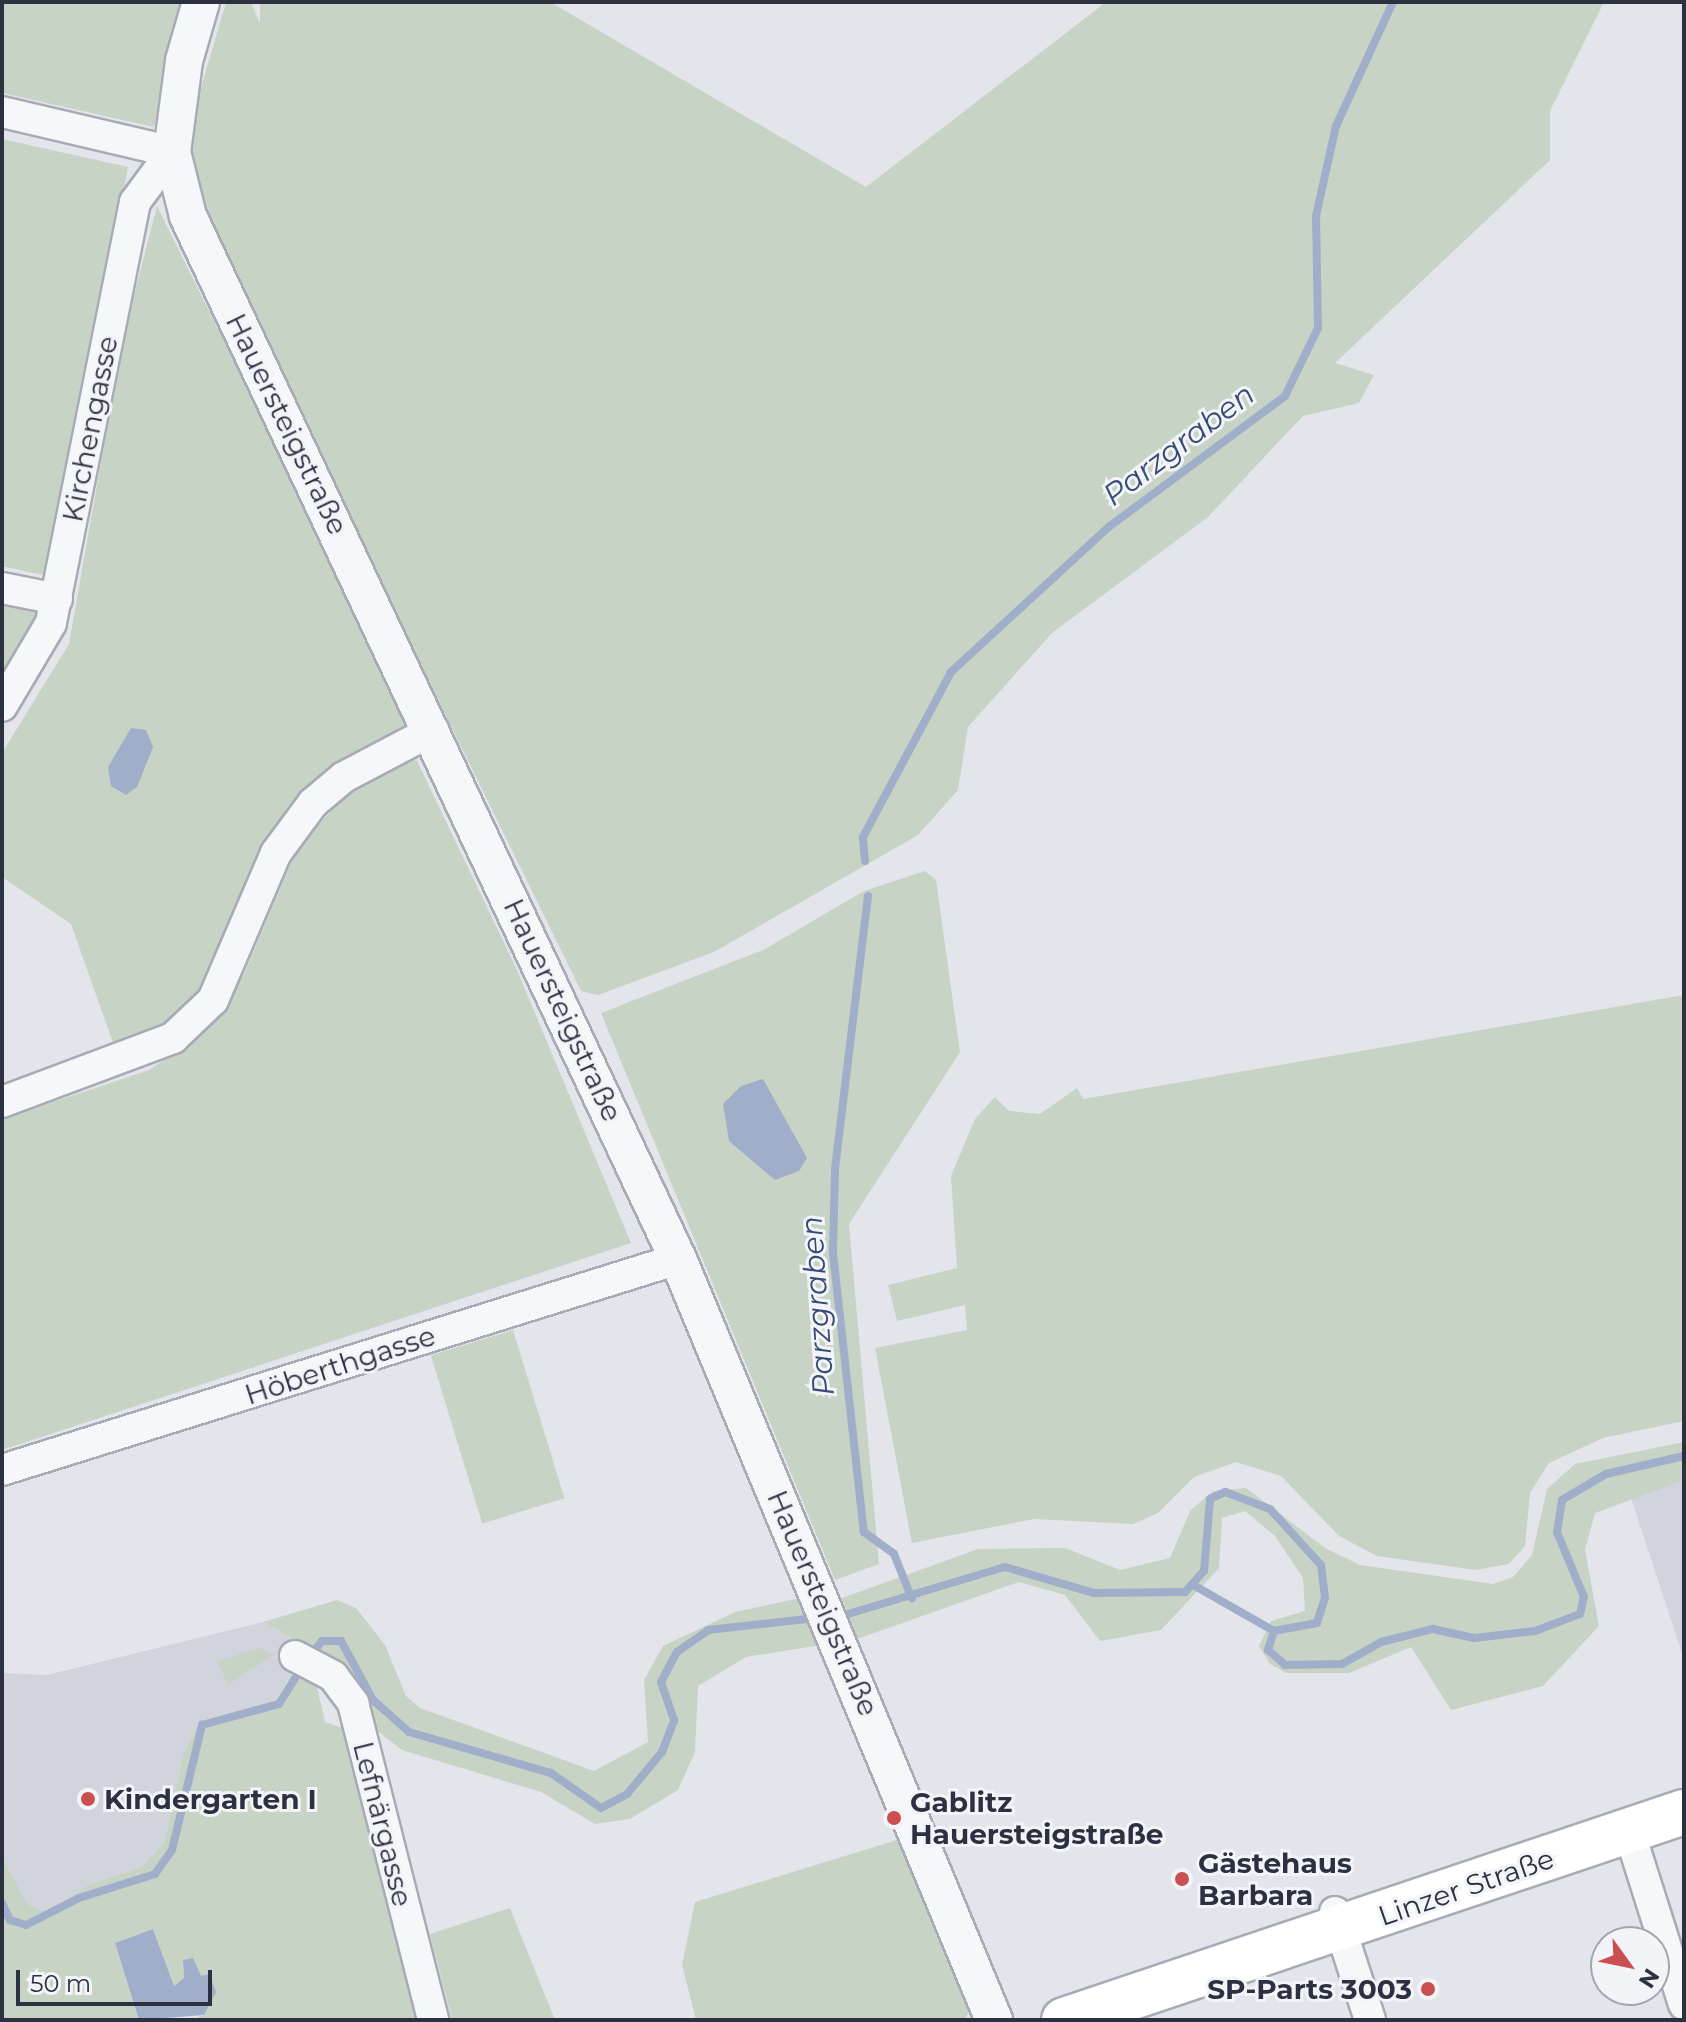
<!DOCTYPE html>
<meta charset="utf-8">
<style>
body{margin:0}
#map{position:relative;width:1686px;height:2022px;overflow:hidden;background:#e3e5eb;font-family:Montserrat,sans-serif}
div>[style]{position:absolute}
.built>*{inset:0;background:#d1d4dd}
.green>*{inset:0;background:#c7d4c5;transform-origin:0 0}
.water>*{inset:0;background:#a0aec9}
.stream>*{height:8px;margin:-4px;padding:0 4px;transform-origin:4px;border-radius:4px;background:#a0aec9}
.roads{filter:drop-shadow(2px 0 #a8abb5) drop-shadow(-2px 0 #a8abb5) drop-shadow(0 2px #a8abb5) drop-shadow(0 -2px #a8abb5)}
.minor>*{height:30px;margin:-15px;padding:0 15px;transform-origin:15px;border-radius:15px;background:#f6f7f9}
.tertiary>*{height:36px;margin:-18px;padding:0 18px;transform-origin:18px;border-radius:18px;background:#f6f7f9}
.primary>*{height:44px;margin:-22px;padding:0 22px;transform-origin:22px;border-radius:22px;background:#fff}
.dots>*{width:22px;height:22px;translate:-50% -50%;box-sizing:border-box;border:4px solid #f3f4f8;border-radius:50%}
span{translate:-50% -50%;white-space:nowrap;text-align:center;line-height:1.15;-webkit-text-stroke:6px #f3f4f8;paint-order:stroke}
.street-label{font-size:28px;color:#2c3142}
.poi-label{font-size:28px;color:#2c3142;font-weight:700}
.left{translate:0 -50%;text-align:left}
.right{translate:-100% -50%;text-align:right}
.water-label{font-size:30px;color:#374a75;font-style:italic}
.frame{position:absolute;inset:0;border:4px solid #2c3142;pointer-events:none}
.north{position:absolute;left:1590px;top:1926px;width:80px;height:80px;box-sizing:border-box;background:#f3f4f8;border:2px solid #a3a6af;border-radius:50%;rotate:123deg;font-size:22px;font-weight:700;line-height:32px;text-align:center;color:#2c3142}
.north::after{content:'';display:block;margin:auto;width:28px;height:36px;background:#c94f50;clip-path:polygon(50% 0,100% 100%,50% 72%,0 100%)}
.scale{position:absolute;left:16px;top:1970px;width:196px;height:36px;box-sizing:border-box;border:4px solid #2c3142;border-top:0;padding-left:10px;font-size:24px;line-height:28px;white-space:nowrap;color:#2c3142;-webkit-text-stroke:6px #f3f4f8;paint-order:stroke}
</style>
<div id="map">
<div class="built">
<div style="clip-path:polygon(1684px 1480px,1684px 1659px,1631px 1498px)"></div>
<div style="clip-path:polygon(263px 1622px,308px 1647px,274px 1703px,199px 1722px,183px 1755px,164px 1843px,139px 1868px,88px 1885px,47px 1912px,28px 1906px,2px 1857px,2px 1673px,47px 1675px)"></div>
</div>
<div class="green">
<div style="clip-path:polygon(2px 2px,181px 2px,154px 127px,2px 93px)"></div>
<div style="clip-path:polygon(226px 2px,251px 2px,260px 23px,260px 2px,550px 2px,866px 187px,1106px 2px,1604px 2px,1550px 111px,1550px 160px,1335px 363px,1374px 375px,1359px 403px,1303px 416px,1208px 517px,1052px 633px,968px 727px,958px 790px,918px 835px,714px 952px,598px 995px,581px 991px,202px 219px,184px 146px)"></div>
<div style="clip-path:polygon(2px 139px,128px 167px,47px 576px,2px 566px)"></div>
<div style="clip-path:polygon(157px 206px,412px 720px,337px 767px,184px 1018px,118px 1057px,71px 924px,2px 877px,2px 753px,69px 644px,122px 342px)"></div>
<div style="clip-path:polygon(2px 601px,41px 614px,2px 680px)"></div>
<div style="clip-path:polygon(402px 756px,417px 761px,517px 970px,631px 1243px,2px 1450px,2px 1119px,149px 1070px,192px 1042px,244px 974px,297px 849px,348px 792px)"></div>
<div style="clip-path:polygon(925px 871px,936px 880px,960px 1052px,849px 1224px,879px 1564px,835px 1580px,601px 1013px,765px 949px,864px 891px)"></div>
<div style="clip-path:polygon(1684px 995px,1684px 1421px,1603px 1438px,1549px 1463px,1530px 1493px,1525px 1546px,1509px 1564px,1476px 1570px,1377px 1556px,1339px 1536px,1281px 1476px,1236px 1462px,1194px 1477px,1158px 1513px,1133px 1524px,1034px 1519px,912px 1543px,875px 1348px,967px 1330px,965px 1305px,897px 1321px,888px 1285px,957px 1268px,951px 1176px,975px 1119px,995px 1097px,1009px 1111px,1040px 1114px,1077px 1088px,1083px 1099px)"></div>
<div style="left:513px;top:1330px;width:176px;height:86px;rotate:73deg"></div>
<div style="clip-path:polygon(1684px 1442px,1684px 1480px,1595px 1513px,1585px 1550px,1599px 1626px,1543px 1686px,1451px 1710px,1411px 1647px,1349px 1673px,1286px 1673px,1270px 1664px,1259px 1646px,1271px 1621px,1305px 1611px,1303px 1578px,1275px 1536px,1245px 1511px,1222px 1518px,1219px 1568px,1161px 1630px,1100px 1641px,1065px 1595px,1019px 1582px,857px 1639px,842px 1598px,978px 1549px,1065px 1548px,1120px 1570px,1170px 1558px,1190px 1511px,1213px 1491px,1246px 1488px,1325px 1548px,1360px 1565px,1493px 1584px,1513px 1577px,1532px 1555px,1547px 1489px,1575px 1464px)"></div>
<div style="clip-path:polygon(800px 1598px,821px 1645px,746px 1657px,698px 1686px,695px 1752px,678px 1790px,630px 1819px,595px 1824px,541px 1792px,402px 1750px,376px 1730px,361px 1692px,308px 1647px,263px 1622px,337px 1600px,356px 1608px,385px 1645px,406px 1696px,420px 1708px,594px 1771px,648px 1742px,644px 1680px,663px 1646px,735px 1612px)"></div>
<div style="clip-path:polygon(259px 1648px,275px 1654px,228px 1685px,217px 1661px)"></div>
<div style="clip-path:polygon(296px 1669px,315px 1679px,325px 1722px,354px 1732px,426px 2020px,191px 2020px,204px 2015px,209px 1974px,201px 1977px,183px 1960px,184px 1978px,174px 1986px,153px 1929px,115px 1943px,139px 2020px,2px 2020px,2px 1857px,28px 1905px,47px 1912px,88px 1885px,139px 1868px,164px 1843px,183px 1755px,199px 1722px,274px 1703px)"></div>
<div style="clip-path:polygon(900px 1839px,970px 2009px,966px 2018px,696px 2020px,682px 1965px,695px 1902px)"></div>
<div style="clip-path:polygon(510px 1908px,555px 2020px,452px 2020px,430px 1934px)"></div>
</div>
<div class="water">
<div style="clip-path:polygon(131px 728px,146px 730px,153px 747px,137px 787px,126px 795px,111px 786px,108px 767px)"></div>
<div style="clip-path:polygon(763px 1079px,807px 1158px,799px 1171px,775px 1180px,729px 1141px,723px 1104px,741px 1086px)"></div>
<div style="clip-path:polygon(153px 1929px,174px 1986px,184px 1978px,183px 1960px,193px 1958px,201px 1976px,209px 1974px,216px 1992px,204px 2015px,139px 2020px,115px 1943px)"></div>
</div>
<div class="stream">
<div style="left:865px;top:861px;width:24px;rotate:-95deg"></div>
<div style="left:863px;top:837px;width:187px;rotate:-61.9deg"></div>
<div style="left:951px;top:672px;width:216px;rotate:-42.6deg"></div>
<div style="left:1110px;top:526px;width:218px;rotate:-36.6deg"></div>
<div style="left:1285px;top:396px;width:76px;rotate:-64.1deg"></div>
<div style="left:1318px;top:328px;width:112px;rotate:-91deg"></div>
<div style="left:1316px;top:216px;width:92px;rotate:-77.5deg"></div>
<div style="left:1336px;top:126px;width:136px;rotate:-65.3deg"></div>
<div style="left:868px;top:896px;width:275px;rotate:96.9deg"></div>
<div style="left:835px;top:1169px;width:84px;rotate:91.4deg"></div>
<div style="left:833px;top:1253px;width:281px;rotate:83.7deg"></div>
<div style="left:864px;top:1532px;width:37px;rotate:36deg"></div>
<div style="left:894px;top:1554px;width:48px;rotate:68.2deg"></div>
<div style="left:1195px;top:1586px;width:91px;rotate:29.7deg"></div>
<div style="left:838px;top:1617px;width:174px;rotate:-16.7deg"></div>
<div style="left:1005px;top:1567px;width:93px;rotate:16.3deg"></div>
<div style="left:1094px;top:1593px;width:91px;rotate:-0.6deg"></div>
<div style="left:1185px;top:1592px;width:28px;rotate:-48deg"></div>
<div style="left:1204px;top:1571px;width:72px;rotate:-85.2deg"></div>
<div style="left:1210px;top:1499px;width:17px;rotate:-25deg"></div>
<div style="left:1225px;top:1492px;width:48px;rotate:20.7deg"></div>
<div style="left:1270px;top:1509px;width:76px;rotate:47.7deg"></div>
<div style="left:1321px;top:1565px;width:33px;rotate:83deg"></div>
<div style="left:1325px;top:1598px;width:26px;rotate:108deg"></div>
<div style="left:1317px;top:1623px;width:44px;rotate:169.5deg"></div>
<div style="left:1274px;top:1631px;width:20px;rotate:108deg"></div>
<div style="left:1268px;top:1650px;width:23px;rotate:41deg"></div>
<div style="left:1285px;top:1665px;width:57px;rotate:-1deg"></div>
<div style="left:1342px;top:1664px;width:45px;rotate:-29.4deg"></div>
<div style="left:1381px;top:1642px;width:54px;rotate:-14deg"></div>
<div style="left:1433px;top:1629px;width:42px;rotate:12.4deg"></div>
<div style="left:1474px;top:1638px;width:61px;rotate:-6.5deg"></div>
<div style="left:1535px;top:1631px;width:48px;rotate:-20.7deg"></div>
<div style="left:1580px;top:1614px;width:17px;rotate:-77deg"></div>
<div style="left:1584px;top:1597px;width:70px;rotate:-112.6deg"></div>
<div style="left:1557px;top:1532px;width:32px;rotate:-81deg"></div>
<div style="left:1562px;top:1500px;width:51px;rotate:-30.6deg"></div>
<div style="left:1606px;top:1474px;width:80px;rotate:-13deg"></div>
<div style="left:310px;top:1656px;width:19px;rotate:-51deg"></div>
<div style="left:322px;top:1641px;width:19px"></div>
<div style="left:341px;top:1641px;width:67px;rotate:61.5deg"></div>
<div style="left:373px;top:1700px;width:48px;rotate:41.6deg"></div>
<div style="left:409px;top:1732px;width:148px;rotate:16.1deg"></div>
<div style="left:551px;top:1773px;width:61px;rotate:35deg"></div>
<div style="left:601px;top:1808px;width:30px;rotate:-28deg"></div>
<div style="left:627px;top:1794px;width:55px;rotate:-50.2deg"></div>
<div style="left:662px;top:1752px;width:34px;rotate:-69deg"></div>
<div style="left:674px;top:1720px;width:40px;rotate:-108.9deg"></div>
<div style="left:661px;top:1682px;width:34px;rotate:-62deg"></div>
<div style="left:677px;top:1652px;width:38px;rotate:-35deg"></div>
<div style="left:708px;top:1630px;width:109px;rotate:-6.3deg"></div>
<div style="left:2px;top:1903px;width:19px;rotate:65deg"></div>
<div style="left:10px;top:1920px;width:17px;rotate:17deg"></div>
<div style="left:26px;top:1925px;width:59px;rotate:-27deg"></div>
<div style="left:79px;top:1898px;width:80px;rotate:-17.5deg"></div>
<div style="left:155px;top:1874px;width:29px;rotate:-55deg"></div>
<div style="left:172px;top:1850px;width:129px;rotate:-76.5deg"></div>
<div style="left:202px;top:1725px;width:80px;rotate:-15.3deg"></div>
<div style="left:279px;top:1704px;width:44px;rotate:-58.1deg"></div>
</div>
<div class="roads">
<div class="minor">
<div style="left:2px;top:112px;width:175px;rotate:13.2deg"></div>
<div style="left:172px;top:152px;width:62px;rotate:126.5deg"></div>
<div style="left:135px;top:202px;width:429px;rotate:101.3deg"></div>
<div style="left:51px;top:623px;width:96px;rotate:120.6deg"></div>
<div style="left:2px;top:588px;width:56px;rotate:11.3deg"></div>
<div style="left:2px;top:1102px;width:183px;rotate:-20.5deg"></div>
<div style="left:173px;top:1038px;width:55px;rotate:-43.5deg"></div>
<div style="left:213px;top:1000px;width:160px;rotate:-66.8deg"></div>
<div style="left:276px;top:853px;width:62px;rotate:-53.5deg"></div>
<div style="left:313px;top:803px;width:40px;rotate:-40deg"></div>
<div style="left:344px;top:777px;width:101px;rotate:-27.8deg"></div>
<div style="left:2px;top:1470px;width:708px;rotate:-17.33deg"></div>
<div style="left:295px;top:1656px;width:43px;rotate:27.8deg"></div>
<div style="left:333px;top:1676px;width:34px;rotate:53deg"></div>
<div style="left:353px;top:1703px;width:327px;rotate:75.8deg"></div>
<div style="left:1629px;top:1831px;width:182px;rotate:72.4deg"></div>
<div style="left:1335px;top:1912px;width:114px;rotate:72deg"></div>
</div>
<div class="tertiary">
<div style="left:201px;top:2px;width:61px;rotate:106.1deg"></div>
<div style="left:184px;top:61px;width:92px;rotate:97.5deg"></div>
<div style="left:172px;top:152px;width:66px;rotate:76deg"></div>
<div style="left:188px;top:216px;width:1152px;rotate:64.84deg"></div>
<div style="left:678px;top:1259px;width:824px;rotate:67.45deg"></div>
</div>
<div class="primary">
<div style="left:1064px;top:2020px;width:654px;rotate:-18.55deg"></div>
</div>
</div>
<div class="dots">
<div style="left:88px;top:1799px;background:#c94f50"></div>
<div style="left:894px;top:1818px;background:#c94f50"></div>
<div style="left:1182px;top:1879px;background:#c94f50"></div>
<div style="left:1428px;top:1989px;background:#c94f50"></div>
</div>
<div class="street-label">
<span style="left:287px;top:424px;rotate:64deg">Hauersteigstraße</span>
<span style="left:90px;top:429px;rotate:-79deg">Kirchengasse</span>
<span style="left:563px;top:1010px;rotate:65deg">Hauersteigstraße</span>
<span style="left:340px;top:1365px;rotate:-18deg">Höberthgasse</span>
<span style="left:823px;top:1603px;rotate:67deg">Hauersteigstraße</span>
<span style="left:383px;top:1824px;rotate:76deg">Lefnärgasse</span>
<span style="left:1466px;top:1887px;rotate:-19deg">Linzer Straße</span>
</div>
<div class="poi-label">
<span class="left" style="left:104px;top:1799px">Kindergarten I</span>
<span class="left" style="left:910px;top:1818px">Gablitz<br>Hauersteigstraße</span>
<span class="left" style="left:1198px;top:1879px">Gästehaus<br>Barbara</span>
<span class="right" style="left:1412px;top:1989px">SP-Parts 3003</span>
</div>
<div class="water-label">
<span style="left:1179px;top:445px;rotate:-37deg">Parzgraben</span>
<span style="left:818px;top:1306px;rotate:-94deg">Parzgraben</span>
</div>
<div class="frame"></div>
<div class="north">N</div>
<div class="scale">50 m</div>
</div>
